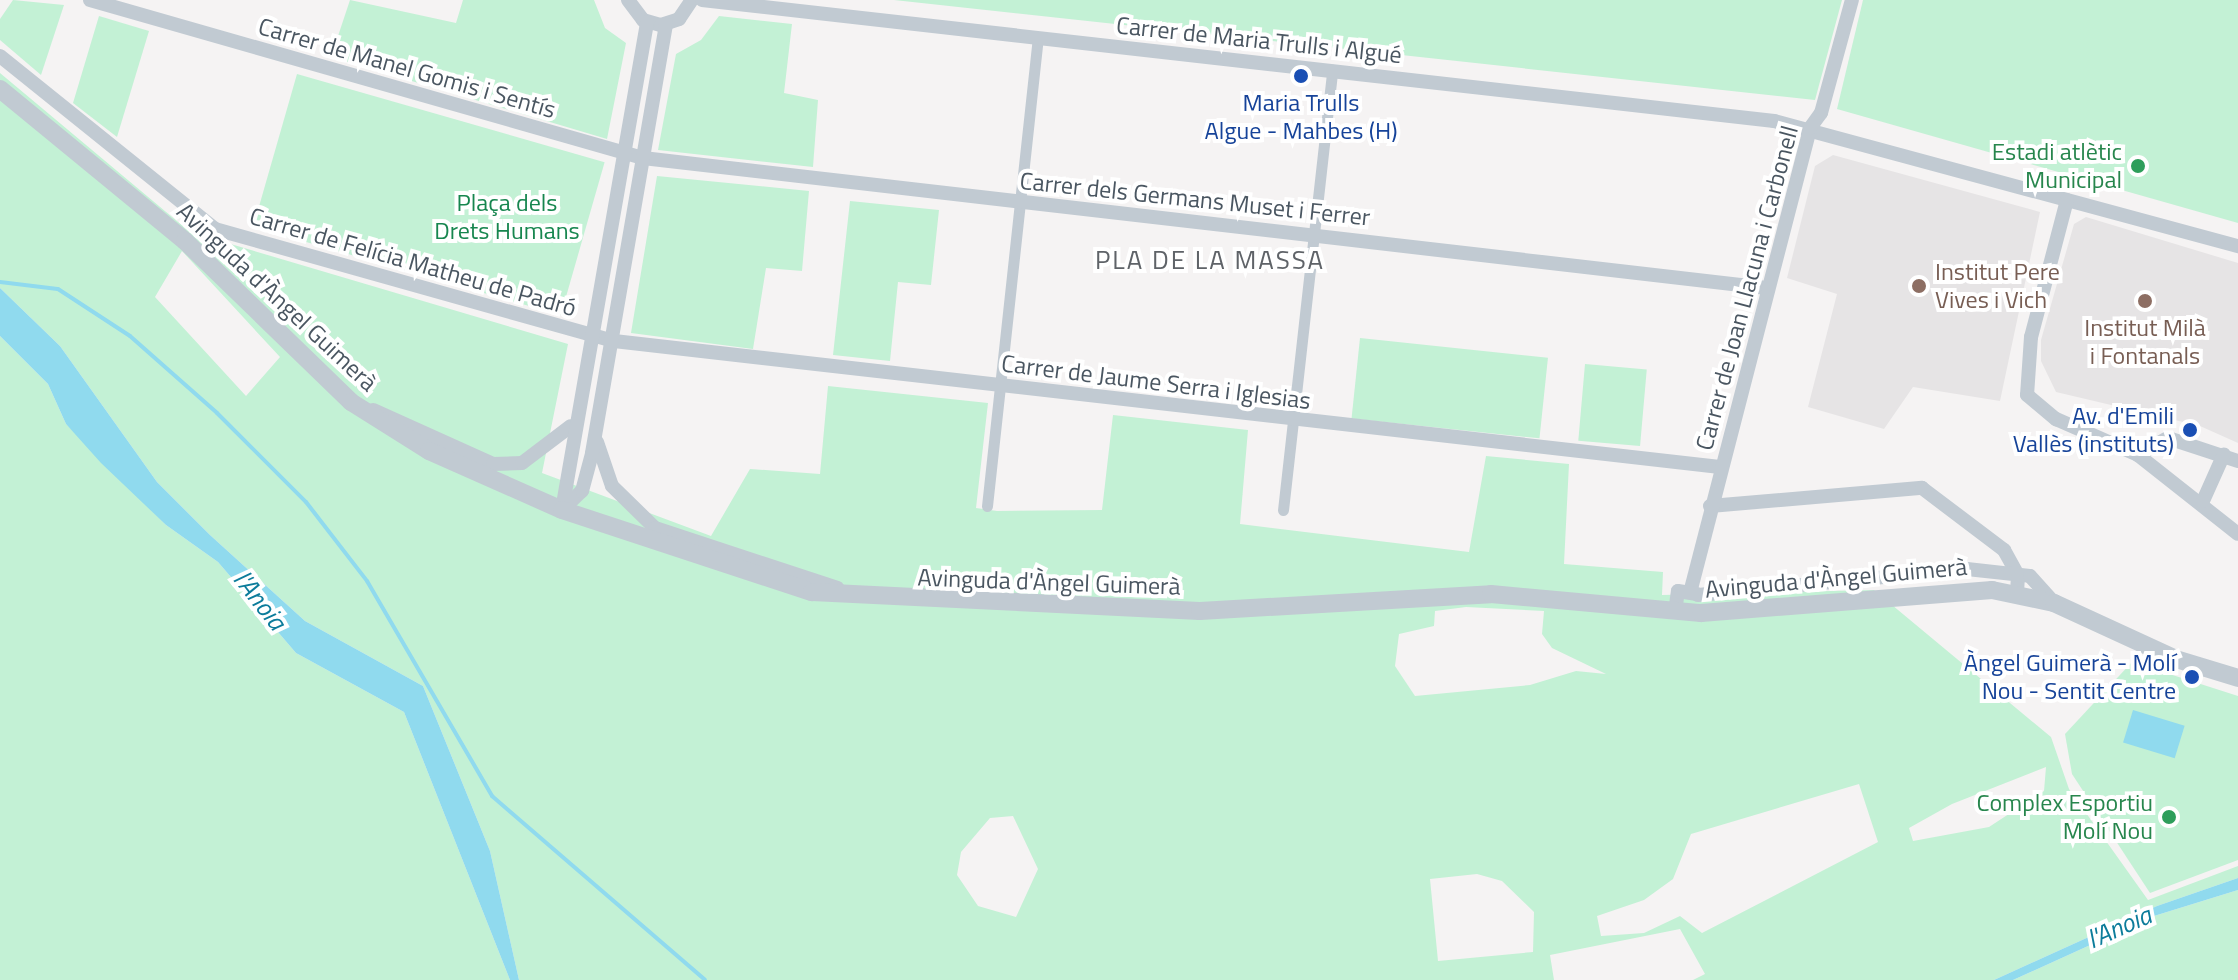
<!DOCTYPE html>
<meta charset="utf-8">
<style>
body{margin:0}
#map{position:relative;width:2238px;height:980px;overflow:hidden;background:#f5f3f3;font-family:"Titillium Web",sans-serif}
div>[style]{position:absolute}
.education>*{inset:0;background:#e6e4e5}
.green>*{inset:0;background:#c3f1d5;transform-origin:0 0}
.water>*{inset:0;background:#90daee;transform-origin:0 0}
.stream>*{height:4px;margin:-2px;padding:0 2px;transform-origin:2px;border-radius:2px;background:#90daee}
.pedestrian>*{height:11px;margin:-5.5px;padding:0 5.5px;transform-origin:5.5px;border-radius:5.5px;background:#c1cad2}
.minor>*{height:14px;margin:-7px;padding:0 7px;transform-origin:7px;border-radius:7px;background:#c1cad2}
.tertiary>*{height:18px;margin:-9px;padding:0 9px;transform-origin:9px;border-radius:9px;background:#c1cad2}
.dots>*{width:22px;height:22px;translate:-50% -50%;box-sizing:border-box;border:4px solid #fff;border-radius:50%}
span{translate:-50% -50%;white-space:nowrap;text-align:center;line-height:1.15;-webkit-text-stroke:8px #fff;paint-order:stroke}
.street-label{font-size:24px;color:#4a5661}
.transit-label{font-size:24px;color:#164399}
.right{translate:-100% -50%;text-align:right}
.leisure-label{font-size:24px;color:#27864d}
.park-label{font-size:24px;color:#17864f}
.education-label{font-size:24px;color:#785e54}
.left{translate:0 -50%;text-align:left}
.neighbourhood-label{font-size:26px;color:#5f6368;letter-spacing:2px}
.water-label{font-size:26px;color:#0c7c9b;font-style:italic}
</style>
<div id="map">
<div class="education">
<div style="clip-path:polygon(1833px 155px,2040px 212px,2000px 401px,1913px 387px,1884px 429px,1808px 407px,1837px 294px,1787px 278px,1815px 166px)"></div>
<div style="clip-path:polygon(2086px 217px,2238px 263px,2238px 443px,2200px 426px,2056px 392px,2041px 361px,2041px 340px,2074px 224px)"></div>
</div>
<div class="green">
<div style="clip-path:polygon(13px 0,64px 5px,41px 75px,0 40px,0 19px)"></div>
<div style="clip-path:polygon(350px 0,456px 23px,463px 0,594px 0,605px 28px,626px 43px,607px 139px,331px 57px)"></div>
<div style="clip-path:polygon(894px 0,1842px 0,1815px 100px)"></div>
<div style="clip-path:polygon(1863px 0,2238px 0,2238px 223px,1837px 109px)"></div>
<div style="clip-path:polygon(99px 16px,149px 31px,117px 137px,73px 103px)"></div>
<div style="clip-path:polygon(719px 16px,792px 24px,784px 93px,818px 100px,813px 167px,658px 150px,676px 54px,701px 40px)"></div>
<div style="clip-path:polygon(evenodd,0 73px,190px 232px,568px 344px,542px 473px,711px 536px,750px 469px,820px 474px,828px 386px,988px 403px,976px 508px,997px 511px,1102px 510px,1113px 415px,1248px 430px,1240px 524px,1469px 552px,1486px 456px,1569px 464px,1564px 564px,1663px 572px,1662px 595px,1874px 590px,2051px 737px,2069px 789px,2148px 900px,2238px 866px,2238px 878px,2157px 906px,1994px 980px,1693px 980px,1705px 974px,1680px 929px,1550px 955px,1554px 980px,519px 980px,490px 851px,423px 686px,305px 621px,210px 535px,157px 482px,60px 346px,0 288px,0 73px,182px 251px,280px 357px,246px 396px,155px 297px,182px 251px,0 73px,1466px 607px,1544px 611px,1542px 634px,1552px 648px,1606px 674px,1576px 671px,1530px 685px,1415px 696px,1395px 666px,1399px 634px,1434px 626px,1435px 611px,1466px 607px,0 73px,2046px 767px,2044px 791px,1989px 827px,1913px 841px,1909px 828px,1952px 804px,2046px 767px,0 73px,1859px 784px,1878px 842px,1702px 933px,1680px 916px,1644px 933px,1601px 936px,1597px 916px,1644px 900px,1673px 879px,1691px 834px,1859px 784px,0 73px,1013px 816px,1038px 869px,1016px 917px,978px 906px,957px 875px,961px 852px,990px 818px,1013px 816px,0 73px,1477px 874px,1502px 881px,1534px 912px,1533px 952px,1438px 961px,1430px 879px,1477px 874px)"></div>
<div style="left:297px;top:74px;width:320px;height:159px;rotate:16deg"></div>
<div style="clip-path:polygon(657px 176px,809px 191px,802px 271px,766px 268px,753px 349px,631px 333px)"></div>
<div style="clip-path:polygon(850px 201px,939px 210px,931px 285px,898px 282px,890px 361px,833px 355px)"></div>
<div style="clip-path:polygon(0 336px,48px 384px,66px 424px,166px 525px,218px 562px,296px 653px,404px 712px,510px 980px,0 980px)"></div>
<div style="left:1360px;top:338px;width:189px;height:81px;rotate:6deg"></div>
<div style="left:1585px;top:364px;width:62px;height:77px;rotate:5deg"></div>
<div style="clip-path:polygon(2132px 662px,2238px 696px,2238px 860px,2150px 893px,2072px 774px,2065px 734px)"></div>
<div style="clip-path:polygon(2238px 890px,2238px 980px,2013px 980px,2154px 916px)"></div>
</div>
<div class="water">
<div style="clip-path:polygon(0 288px,60px 346px,157px 482px,210px 535px,305px 621px,423px 686px,490px 851px,519px 980px,510px 980px,404px 712px,296px 653px,218px 562px,166px 525px,101px 463px,66px 424px,48px 384px,0 336px)"></div>
<div style="left:2133px;top:710px;width:54px;height:34px;rotate:17deg"></div>
<div style="clip-path:polygon(2238px 878px,2238px 890px,2154px 916px,2013px 980px,1994px 980px,2157px 906px)"></div>
</div>
<div class="stream">
<div style="left:0;top:282px;width:58px;rotate:6.9deg"></div>
<div style="left:58px;top:289px;width:86px;rotate:33.1deg"></div>
<div style="left:130px;top:336px;width:116px;rotate:41.5deg"></div>
<div style="left:217px;top:413px;width:126px;rotate:45deg"></div>
<div style="left:306px;top:502px;width:100px;rotate:52.3deg"></div>
<div style="left:367px;top:581px;width:249px;rotate:59.8deg"></div>
<div style="left:492px;top:796px;width:281px;rotate:40.8deg"></div>
</div>
<div class="pedestrian">
<div style="left:987px;top:506px;width:471px;rotate:-83.8deg"></div>
<div style="left:1283px;top:510px;width:443px;rotate:-83.6deg"></div>
</div>
<div class="minor">
<div style="left:90px;top:0;width:575px;rotate:15.95deg"></div>
<div style="left:643px;top:158px;width:1131px;rotate:6.6deg"></div>
<div style="left:628px;top:0;width:25px;rotate:53deg"></div>
<div style="left:643px;top:20px;width:19px;rotate:16deg"></div>
<div style="left:661px;top:25px;width:19px;rotate:-18deg"></div>
<div style="left:679px;top:19px;width:23px;rotate:-56deg"></div>
<div style="left:702px;top:0;width:1079px;rotate:6.44deg"></div>
<div style="left:1774px;top:121px;width:481px;rotate:15.1deg"></div>
<div style="left:0;top:56px;width:276px;rotate:38.8deg"></div>
<div style="left:215px;top:229px;width:414px;rotate:15.7deg"></div>
<div style="left:614px;top:341px;width:1113px;rotate:6.5deg"></div>
<div style="left:2067px;top:200px;width:142px;rotate:104.7deg"></div>
<div style="left:2031px;top:337px;width:58px;rotate:93.9deg"></div>
<div style="left:2027px;top:395px;width:38px;rotate:40deg"></div>
<div style="left:2056px;top:419px;width:90px;rotate:23.7deg"></div>
<div style="left:2138px;top:455px;width:127px;rotate:38.3deg"></div>
<div style="left:373px;top:410px;width:132px;rotate:24.2deg"></div>
<div style="left:493px;top:464px;width:29px;rotate:-2deg"></div>
<div style="left:522px;top:463px;width:61px;rotate:-37.1deg"></div>
<div style="left:597px;top:442px;width:46px;rotate:71.2deg"></div>
<div style="left:612px;top:486px;width:60px;rotate:44.3deg"></div>
<div style="left:655px;top:528px;width:192px;rotate:18.2deg"></div>
<div style="left:2138px;top:455px;width:34px;rotate:-30deg"></div>
<div style="left:2168px;top:438px;width:74px;rotate:18.2deg"></div>
<div style="left:2203px;top:501px;width:51px;rotate:-65.9deg"></div>
<div style="left:1710px;top:506px;width:213px;rotate:-4.9deg"></div>
<div style="left:1922px;top:488px;width:103px;rotate:37.1deg"></div>
<div style="left:2004px;top:550px;width:29px;rotate:61deg"></div>
<div style="left:2018px;top:575px;width:18px;rotate:93deg"></div>
<div style="left:562px;top:510px;width:28px;rotate:-44deg"></div>
<div style="left:582px;top:491px;width:39px;rotate:-75deg"></div>
<div style="left:592px;top:453px;width:435px;rotate:-80.2deg"></div>
<div style="left:562px;top:510px;width:495px;rotate:-80.1deg"></div>
<div style="left:1691px;top:589px;width:476px;rotate:-75.5deg"></div>
<div style="left:1810px;top:128px;width:19px;rotate:-54deg"></div>
<div style="left:1821px;top:113px;width:117px;rotate:-74.7deg"></div>
<div style="left:1698px;top:595px;width:270px;rotate:-5.5deg"></div>
<div style="left:1967px;top:569px;width:63px;rotate:6.3deg"></div>
<div style="left:2030px;top:576px;width:36px;rotate:48deg"></div>
<div style="left:1675px;top:612px;width:21px;rotate:-82deg"></div>
<div style="left:1678px;top:591px;width:19px;rotate:9deg"></div>
</div>
<div class="tertiary">
<div style="left:0;top:89px;width:239px;rotate:39.4deg"></div>
<div style="left:185px;top:241px;width:231px;rotate:44.1deg"></div>
<div style="left:351px;top:402px;width:92px;rotate:32.1deg"></div>
<div style="left:429px;top:451px;width:145px;rotate:23.9deg"></div>
<div style="left:562px;top:510px;width:263px;rotate:18.2deg"></div>
<div style="left:812px;top:592px;width:388px;rotate:2.8deg"></div>
<div style="left:1200px;top:611px;width:291px;rotate:-3.3deg"></div>
<div style="left:1491px;top:594px;width:211px;rotate:5.2deg"></div>
<div style="left:1701px;top:613px;width:292px;rotate:-4.5deg"></div>
<div style="left:1992px;top:590px;width:63px;rotate:11.8deg"></div>
<div style="left:2054px;top:603px;width:134px;rotate:24.7deg"></div>
<div style="left:2176px;top:659px;width:65px;rotate:17deg"></div>
</div>
<div class="dots">
<div style="left:1301px;top:76px;background:#1a4fb4"></div>
<div style="left:2138px;top:166px;background:#2e9e5b"></div>
<div style="left:1919px;top:286px;background:#8d6e63"></div>
<div style="left:2145px;top:301px;background:#8d6e63"></div>
<div style="left:2190px;top:430px;background:#1a4fb4"></div>
<div style="left:2192px;top:677px;background:#1a4fb4"></div>
<div style="left:2169px;top:817px;background:#2e9e5b"></div>
</div>
<div class="street-label">
<span style="left:1259px;top:40px;rotate:6deg">Carrer de Maria Trulls i Algué</span>
<span style="left:407px;top:68px;rotate:16deg">Carrer de Manel Gomis i Sentís</span>
<span style="left:1195px;top:199px;rotate:6deg">Carrer dels Germans Muset i Ferrer</span>
<span style="left:413px;top:262px;rotate:16deg">Carrer de Felícia Matheu de Padró</span>
<span style="left:1747px;top:288px;rotate:-75deg">Carrer de Joan Llacuna i Carbonell</span>
<span style="left:277px;top:297px;rotate:43deg">Avinguda d'Àngel Guimerà</span>
<span style="left:1156px;top:382px;rotate:7deg">Carrer de Jaume Serra i Iglesias</span>
<span style="left:1836px;top:578px;rotate:-5deg">Avinguda d'Àngel Guimerà</span>
<span style="left:1049px;top:582px;rotate:2deg">Avinguda d'Àngel Guimerà</span>
</div>
<div class="transit-label">
<span style="left:1301px;top:117px">Maria Trulls<br>Algue - Mahbes (H)</span>
<span class="right" style="left:2174px;top:430px">Av. d'Emili<br>Vallès (instituts)</span>
<span class="right" style="left:2176px;top:677px">Àngel Guimerà - Molí<br>Nou - Sentit Centre</span>
</div>
<div class="leisure-label">
<span class="right" style="left:2122px;top:166px">Estadi atlètic<br>Municipal</span>
<span class="right" style="left:2153px;top:817px">Complex Esportiu<br>Molí Nou</span>
</div>
<div class="park-label">
<span style="left:507px;top:217px">Plaça dels<br>Drets Humans</span>
</div>
<div class="education-label">
<span class="left" style="left:1935px;top:286px">Institut Pere<br>Vives i Vich</span>
<span style="left:2145px;top:342px">Institut Milà<br>i Fontanals</span>
</div>
<div class="neighbourhood-label">
<span style="left:1210px;top:260px">PLA DE LA MASSA</span>
</div>
<div class="water-label">
<span style="left:260px;top:600px;rotate:52deg">l'Anoia</span>
<span style="left:2119px;top:927px;rotate:-24deg">l'Anoia</span>
</div>
</div>
